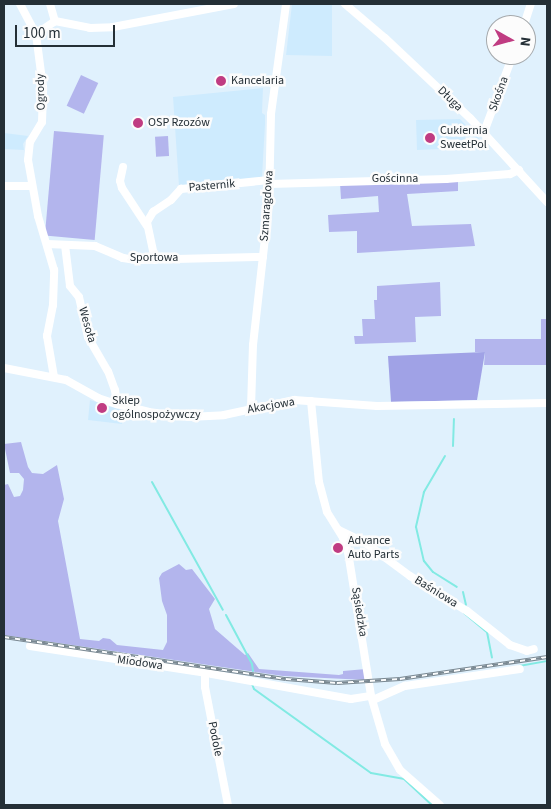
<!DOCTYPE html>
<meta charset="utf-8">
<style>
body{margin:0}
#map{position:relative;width:551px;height:809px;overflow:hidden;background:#e0f1fd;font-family:"Source Sans 3",sans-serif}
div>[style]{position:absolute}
.built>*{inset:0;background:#ceebfe}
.green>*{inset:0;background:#b3b5ed;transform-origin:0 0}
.forest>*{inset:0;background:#a0a2e6}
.stream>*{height:2px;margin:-1px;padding:0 1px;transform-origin:1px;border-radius:1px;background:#82eae3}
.minor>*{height:8px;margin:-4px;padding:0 4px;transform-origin:4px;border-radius:4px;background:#fff}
.rail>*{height:4px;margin-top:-2px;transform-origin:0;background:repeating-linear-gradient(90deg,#fcfcfc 0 5.5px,#7a8891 0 11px);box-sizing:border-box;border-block:1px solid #7a8891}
.dots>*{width:14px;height:14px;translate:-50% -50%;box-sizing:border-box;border:2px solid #fcfcfc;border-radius:50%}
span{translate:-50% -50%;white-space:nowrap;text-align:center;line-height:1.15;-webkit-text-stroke:5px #fcfcfc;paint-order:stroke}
.poi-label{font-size:12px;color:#242f36}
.left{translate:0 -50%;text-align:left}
.street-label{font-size:12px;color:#242f36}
.frame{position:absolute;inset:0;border:5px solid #242f36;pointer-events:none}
.north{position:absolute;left:486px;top:15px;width:50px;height:50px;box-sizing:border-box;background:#fcfcfc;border:1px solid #a6aaad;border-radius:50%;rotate:97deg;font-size:14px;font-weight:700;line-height:20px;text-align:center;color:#242f36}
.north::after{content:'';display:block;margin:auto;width:18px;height:22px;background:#c03c82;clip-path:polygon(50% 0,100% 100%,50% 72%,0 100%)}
.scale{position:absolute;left:15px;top:25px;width:100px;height:22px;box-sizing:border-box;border:2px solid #242f36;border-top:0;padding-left:6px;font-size:15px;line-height:18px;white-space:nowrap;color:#242f36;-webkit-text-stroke:4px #fcfcfc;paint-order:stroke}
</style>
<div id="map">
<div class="built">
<div style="clip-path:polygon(292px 4px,332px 4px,332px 56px,286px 55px)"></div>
<div style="clip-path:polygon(263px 88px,262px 113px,265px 115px,265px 124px,262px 177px,179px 186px,173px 97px)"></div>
<div style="clip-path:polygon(460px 119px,487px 147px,417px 150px,416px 120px)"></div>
<div style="clip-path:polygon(4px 133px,28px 136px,23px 144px,24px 150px,4px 149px)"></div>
<div style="clip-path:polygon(90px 400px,124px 411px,122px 424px,88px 420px)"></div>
</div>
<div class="green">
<div style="left:81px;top:75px;width:19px;height:34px;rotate:25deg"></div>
<div style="left:54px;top:131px;width:50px;height:105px;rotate:5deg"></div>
<div style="left:168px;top:136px;width:20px;height:13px;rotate:87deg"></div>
<div style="clip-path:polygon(458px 180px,458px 191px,407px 194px,412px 226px,471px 224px,475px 246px,357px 253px,357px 231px,329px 232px,328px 215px,379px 212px,378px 196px,341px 199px,340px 183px)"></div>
<div style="clip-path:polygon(440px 282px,441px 316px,415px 317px,416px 342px,355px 344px,354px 336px,363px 336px,362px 319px,375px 319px,374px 300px,377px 300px,377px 286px)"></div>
<div style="clip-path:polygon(541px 319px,547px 319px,547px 365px,484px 365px,485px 352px,475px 352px,475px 339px,541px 339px)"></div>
<div style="clip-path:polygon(21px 442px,28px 467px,32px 473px,43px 474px,57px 465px,64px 499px,58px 521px,80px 639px,99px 641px,103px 638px,110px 639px,117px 645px,163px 650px,167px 642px,167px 615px,162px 601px,159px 578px,162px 573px,179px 564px,186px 570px,192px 569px,215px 599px,209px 609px,215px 629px,245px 655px,248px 653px,259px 669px,339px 675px,343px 674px,343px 671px,366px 669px,366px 680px,283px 676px,4px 635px,4px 485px,8px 484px,14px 497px,20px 496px,23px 490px,24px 479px,19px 473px,10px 473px,4px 444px)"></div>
</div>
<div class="forest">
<div style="clip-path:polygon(485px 352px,477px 400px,391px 402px,388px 356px)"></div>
</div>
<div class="stream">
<div style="left:453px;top:446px;width:27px;rotate:-88deg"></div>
<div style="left:445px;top:456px;width:42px;rotate:120.3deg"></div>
<div style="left:424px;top:492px;width:36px;rotate:103deg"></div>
<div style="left:416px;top:527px;width:35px;rotate:77deg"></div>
<div style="left:424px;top:561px;width:14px;rotate:51deg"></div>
<div style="left:433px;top:572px;width:28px;rotate:32deg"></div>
<div style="left:152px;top:482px;width:146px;rotate:61deg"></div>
<div style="left:463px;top:592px;width:13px;rotate:77deg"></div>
<div style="left:464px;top:613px;width:30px;rotate:40deg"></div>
<div style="left:487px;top:632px;width:26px;rotate:79deg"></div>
<div style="left:226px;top:615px;width:55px;rotate:62deg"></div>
<div style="left:252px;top:664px;width:7px;rotate:82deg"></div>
<div style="left:519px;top:666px;width:28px;rotate:-10deg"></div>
<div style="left:252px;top:684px;width:5px;rotate:68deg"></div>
<div style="left:254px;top:689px;width:144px;rotate:35.7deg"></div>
<div style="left:371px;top:773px;width:34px;rotate:10deg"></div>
<div style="left:404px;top:779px;width:38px;rotate:43deg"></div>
</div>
<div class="minor">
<div style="left:20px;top:4px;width:34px;rotate:62deg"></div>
<div style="left:50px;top:4px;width:18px;rotate:74deg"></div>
<div style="left:345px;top:4px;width:52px;rotate:40.4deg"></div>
<div style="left:385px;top:38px;width:117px;rotate:43.3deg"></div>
<div style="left:470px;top:118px;width:114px;rotate:47.5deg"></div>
<div style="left:524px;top:25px;width:22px;rotate:-72deg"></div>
<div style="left:484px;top:132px;width:82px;rotate:-69.4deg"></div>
<div style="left:123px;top:167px;width:14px;rotate:102deg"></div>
<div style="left:120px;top:181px;width:7px;rotate:74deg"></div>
<div style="left:122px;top:188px;width:45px;rotate:56.7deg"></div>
<div style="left:270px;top:184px;width:176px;rotate:-1.6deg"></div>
<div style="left:446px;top:179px;width:64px;rotate:-4.5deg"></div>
<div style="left:510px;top:174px;width:10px;rotate:-24deg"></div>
<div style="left:4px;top:186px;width:28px"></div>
<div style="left:47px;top:244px;width:48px;rotate:2.4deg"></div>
<div style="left:95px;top:246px;width:30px;rotate:23deg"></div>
<div style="left:123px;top:258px;width:13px;rotate:9deg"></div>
<div style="left:136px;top:260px;width:127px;rotate:-1.4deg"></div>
<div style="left:65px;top:245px;width:41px;rotate:83deg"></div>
<div style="left:70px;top:286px;width:14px;rotate:51deg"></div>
<div style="left:79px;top:297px;width:41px;rotate:77.3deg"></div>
<div style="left:88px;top:337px;width:39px;rotate:60deg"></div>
<div style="left:108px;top:371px;width:20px;rotate:70deg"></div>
<div style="left:115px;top:390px;width:14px;rotate:82deg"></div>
<div style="left:155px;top:260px;width:39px;rotate:-102deg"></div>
<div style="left:147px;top:222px;width:12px;rotate:-59deg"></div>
<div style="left:153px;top:212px;width:22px;rotate:-34deg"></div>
<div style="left:171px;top:200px;width:15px;rotate:-48deg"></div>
<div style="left:181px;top:189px;width:89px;rotate:-5.8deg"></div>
<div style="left:4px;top:368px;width:63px;rotate:11deg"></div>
<div style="left:66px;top:380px;width:37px;rotate:29deg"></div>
<div style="left:98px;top:398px;width:20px;rotate:18deg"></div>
<div style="left:117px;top:404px;width:32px;rotate:14deg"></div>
<div style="left:148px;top:412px;width:41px;rotate:7deg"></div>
<div style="left:189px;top:417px;width:35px;rotate:-3deg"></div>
<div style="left:224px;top:415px;width:72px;rotate:-12.1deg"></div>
<div style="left:294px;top:400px;width:83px;rotate:4.1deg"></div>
<div style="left:377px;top:406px;width:170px;rotate:-1deg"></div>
<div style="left:54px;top:377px;width:42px;rotate:-99.7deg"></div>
<div style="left:47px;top:336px;width:32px;rotate:-79deg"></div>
<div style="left:53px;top:305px;width:35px;rotate:-88deg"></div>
<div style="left:54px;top:270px;width:56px;rotate:-106.5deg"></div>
<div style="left:38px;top:216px;width:57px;rotate:-100.1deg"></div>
<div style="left:28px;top:160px;width:18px;rotate:-84deg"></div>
<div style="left:30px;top:142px;width:23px;rotate:-59deg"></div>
<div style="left:42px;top:122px;width:34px;rotate:-88deg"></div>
<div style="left:43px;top:88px;width:54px;rotate:-97.4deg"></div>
<div style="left:36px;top:34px;width:23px;rotate:-34deg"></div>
<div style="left:55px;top:21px;width:36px;rotate:11deg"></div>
<div style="left:90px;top:28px;width:23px;rotate:-2deg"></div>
<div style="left:113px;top:27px;width:123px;rotate:-10.8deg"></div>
<div style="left:311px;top:401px;width:81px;rotate:84.4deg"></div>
<div style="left:319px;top:482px;width:31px;rotate:75deg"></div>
<div style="left:327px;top:512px;width:31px;rotate:58deg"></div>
<div style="left:343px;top:538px;width:15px;rotate:70deg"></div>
<div style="left:348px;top:552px;width:146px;rotate:80.9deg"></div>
<div style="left:371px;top:696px;width:50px;rotate:73.7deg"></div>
<div style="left:385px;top:744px;width:30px;rotate:60deg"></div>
<div style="left:400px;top:770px;width:53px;rotate:41.2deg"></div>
<div style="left:251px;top:408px;width:63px;rotate:-88.2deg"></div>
<div style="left:253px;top:345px;width:143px;rotate:-83.6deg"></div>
<div style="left:269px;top:203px;width:89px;rotate:-88.7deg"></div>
<div style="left:271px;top:114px;width:111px;rotate:-82.2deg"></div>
<div style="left:339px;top:530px;width:28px;rotate:26deg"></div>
<div style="left:364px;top:542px;width:57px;rotate:36.5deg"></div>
<div style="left:410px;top:576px;width:67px;rotate:31.6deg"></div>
<div style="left:467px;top:611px;width:55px;rotate:38.3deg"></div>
<div style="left:510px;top:645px;width:18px;rotate:19deg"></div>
<div style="left:527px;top:651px;width:7px;rotate:-16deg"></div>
<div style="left:30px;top:646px;width:184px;rotate:8.7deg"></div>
<div style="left:212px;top:674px;width:141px;rotate:10.2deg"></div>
<div style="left:351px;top:699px;width:20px;rotate:-9deg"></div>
<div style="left:205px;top:673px;width:14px;rotate:90deg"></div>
<div style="left:205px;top:687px;width:120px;rotate:79deg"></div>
<div style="left:373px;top:700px;width:35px;rotate:-24deg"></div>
<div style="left:405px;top:686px;width:116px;rotate:-8.4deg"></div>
</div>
<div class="rail">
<div style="left:4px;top:637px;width:285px;rotate:8.5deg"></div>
<div style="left:286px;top:679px;width:51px;rotate:4.5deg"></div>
<div style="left:337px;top:683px;width:63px;rotate:-3.6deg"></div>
<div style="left:400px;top:679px;width:149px;rotate:-8.5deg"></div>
</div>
<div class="dots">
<div style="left:221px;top:81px;background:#c03c82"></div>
<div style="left:138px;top:123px;background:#c03c82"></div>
<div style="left:430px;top:138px;background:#c03c82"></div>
<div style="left:102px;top:408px;background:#c03c82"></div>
<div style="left:338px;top:548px;background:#c03c82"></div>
</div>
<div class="poi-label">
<span class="left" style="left:231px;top:81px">Kancelaria</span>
<span class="left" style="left:148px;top:123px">OSP Rzozów</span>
<span class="left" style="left:440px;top:138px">Cukiernia<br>SweetPol</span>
<span class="left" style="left:112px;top:408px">Sklep<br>ogólnospożywczy</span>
<span class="left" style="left:348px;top:548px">Advance<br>Auto Parts</span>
</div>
<div class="street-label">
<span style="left:41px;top:92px;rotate:-92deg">Ogrody</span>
<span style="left:499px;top:94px;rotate:-70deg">Skośna</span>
<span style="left:450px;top:99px;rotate:44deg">Długa</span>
<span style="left:395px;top:179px">Gościnna</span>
<span style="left:212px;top:186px;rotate:-5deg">Pasternik</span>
<span style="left:267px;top:206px;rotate:-86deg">Szmaragdowa</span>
<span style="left:154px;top:258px">Sportowa</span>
<span style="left:87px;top:325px;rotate:74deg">Wesoła</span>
<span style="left:271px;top:406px;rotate:-10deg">Akacjowa</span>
<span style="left:436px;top:592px;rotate:32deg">Baśniowa</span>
<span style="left:359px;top:612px;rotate:81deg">Sąsiedzka</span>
<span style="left:140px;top:663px;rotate:8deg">Miodowa</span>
<span style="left:215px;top:739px;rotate:79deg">Podole</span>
</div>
<div class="frame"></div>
<div class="north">N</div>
<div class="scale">100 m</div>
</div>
